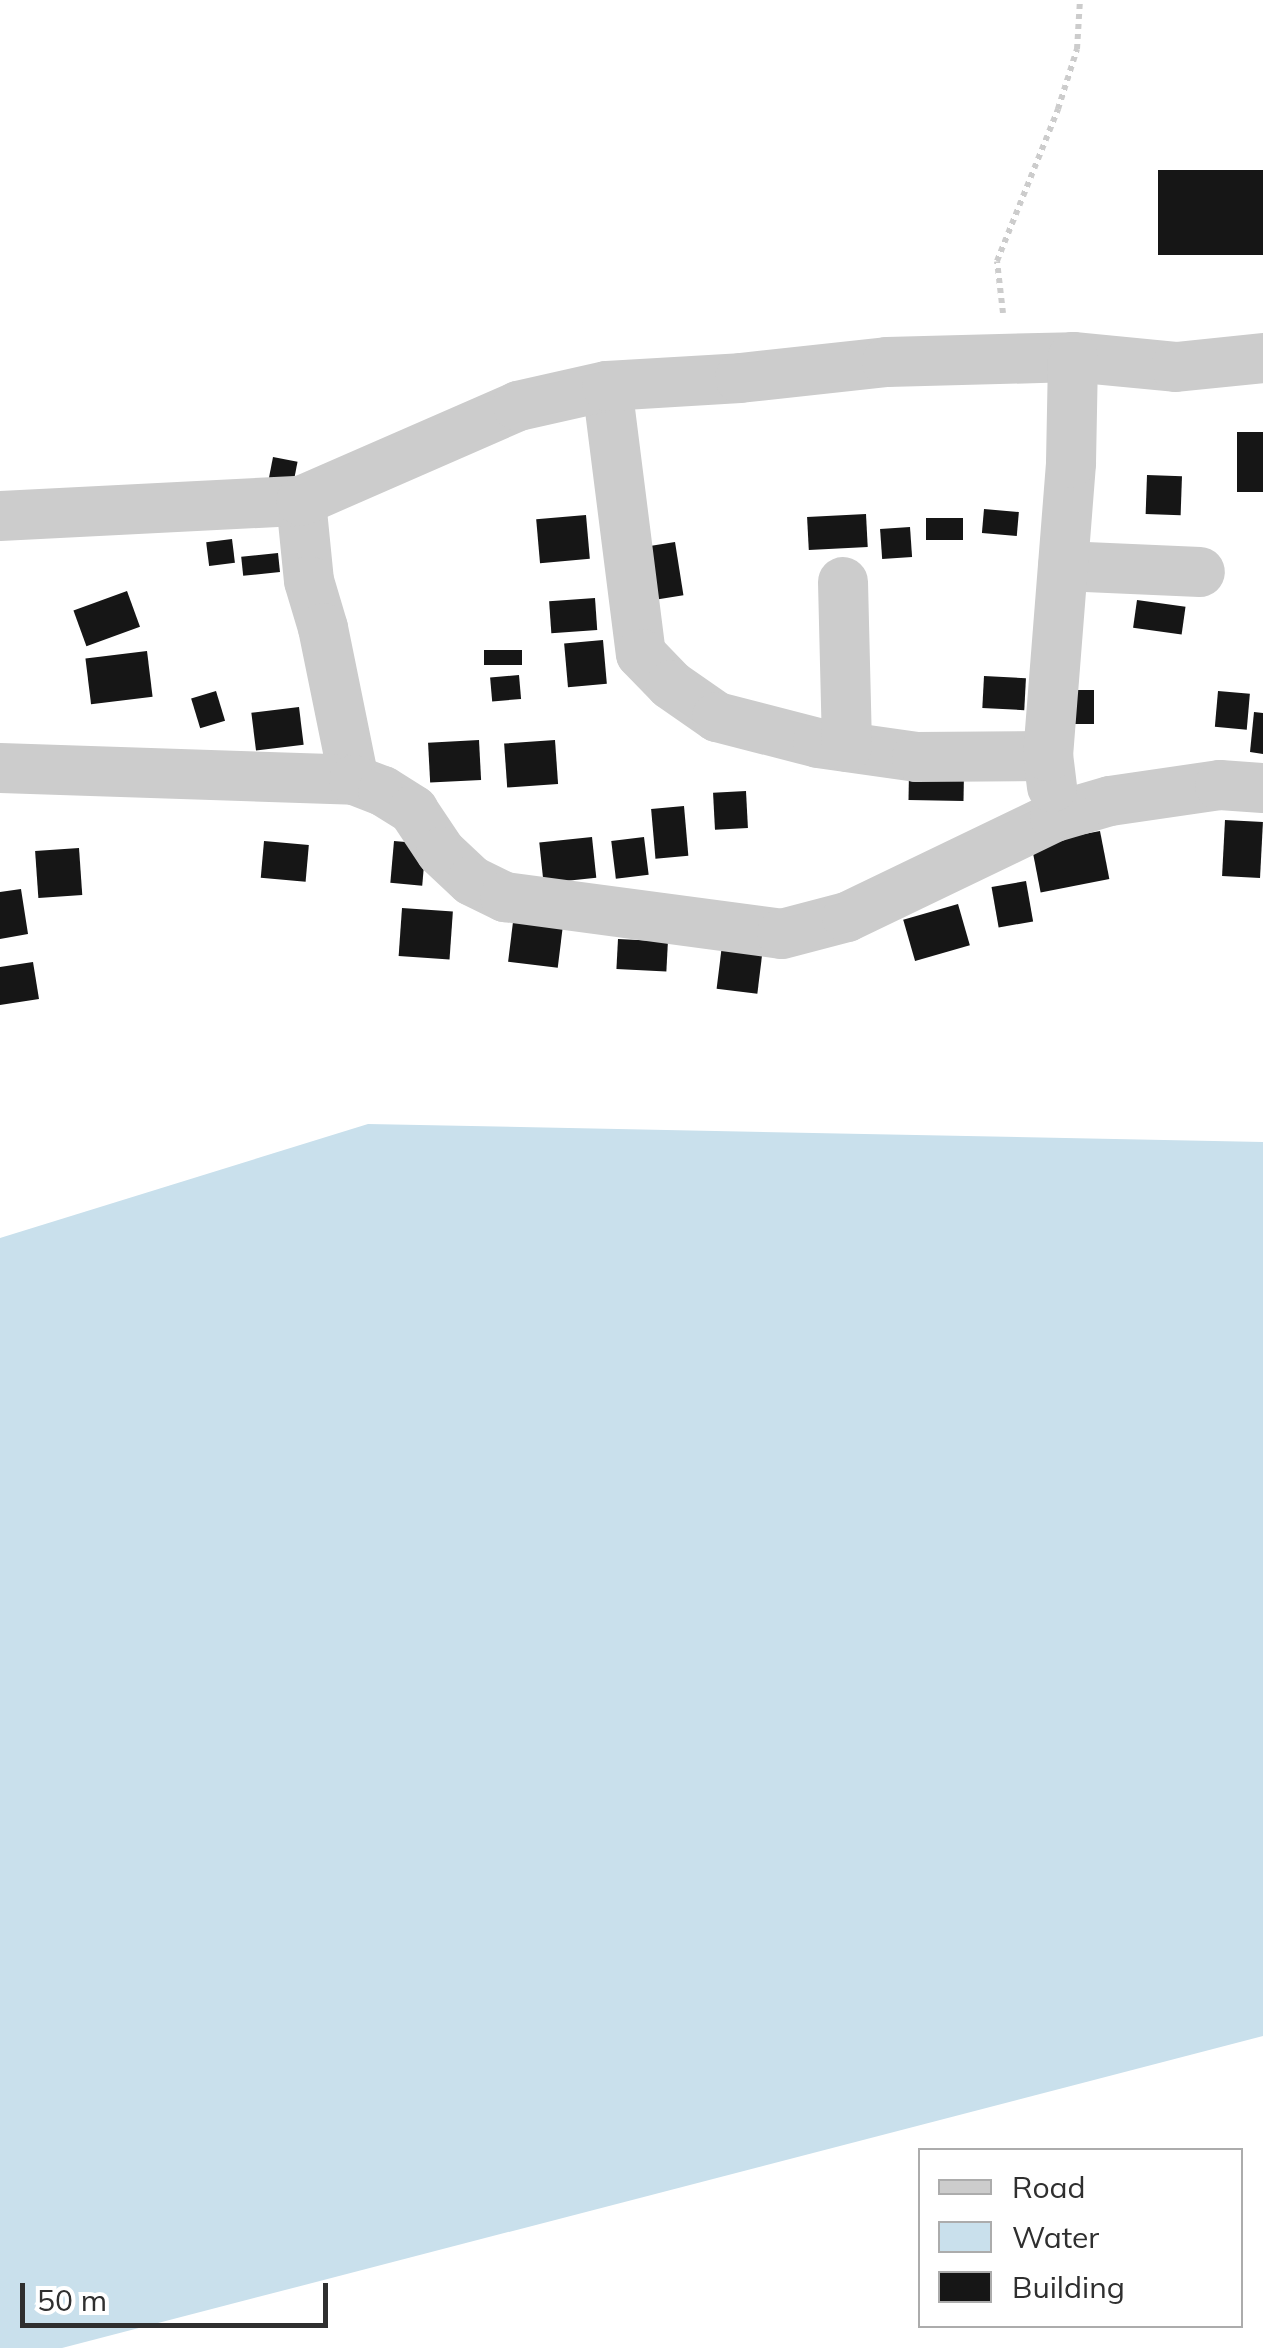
<!DOCTYPE html>
<style>
body{margin:0}
#map{position:relative;width:1263px;height:2348px;overflow:hidden;background:#fff;font-family:Mulish,sans-serif}
div>[style]{position:absolute}
.water>*{inset:0;background:#c9e0ec}
.building>*{inset:0;background:#161616;transform-origin:0 0}
.path>*{height:6px;margin-top:-3px;transform-origin:0;background:repeating-linear-gradient(90deg,#ccc 0 5px,transparent 0 10px)}
.minor>*{height:50px;margin:-25px;padding:0 25px;transform-origin:25px;border-radius:25px;background:#ccc}
span{translate:-50% -50%;white-space:nowrap;text-align:center;line-height:1.15;-webkit-text-stroke:10px #fff;paint-order:stroke}
.legend{position:absolute;left:918px;top:2148px;width:325px;height:180px;box-sizing:border-box;background:#fff;border:2px solid #acacac;margin:0;padding:12px 18px;list-style:none;font-size:30px;color:#2f2f2f}
.legend li{display:flex;align-items:center;gap:20px;height:50px}
.legend b{width:50px;border:2px solid #acacac}
.scale{position:absolute;left:20px;top:2283px;width:308px;height:45px;box-sizing:border-box;border:5px solid #2f2f2f;border-top:0;padding-left:12px;font-size:30px;line-height:35px;white-space:nowrap;color:#2f2f2f;-webkit-text-stroke:8px #fff;paint-order:stroke}
</style>
<div id="map">
<div class="water">
<div style="clip-path:polygon(368px 1124px,1263px 1142px,1263px 2036px,62px 2348px,0 2348px,0 1238px)"></div>
</div>
<div class="building">
<div style="left:1263px;top:170px;width:85px;height:105px;rotate:90deg"></div>
<div style="left:1237px;top:432px;width:26px;height:60px"></div>
<div style="left:273px;top:457px;width:25px;height:29px;rotate:11deg"></div>
<div style="left:1147px;top:475px;width:35px;height:39px;rotate:2deg"></div>
<div style="left:984px;top:509px;width:35px;height:24px;rotate:5deg"></div>
<div style="left:866px;top:514px;width:33px;height:59px;rotate:87deg"></div>
<div style="left:586px;top:515px;width:44px;height:50px;rotate:85deg"></div>
<div style="left:926px;top:518px;width:37px;height:22px"></div>
<div style="left:910px;top:527px;width:30px;height:30px;rotate:86deg"></div>
<div style="left:232px;top:539px;width:24px;height:26px;rotate:83deg"></div>
<div style="left:675px;top:542px;width:54px;height:27px;rotate:81deg"></div>
<div style="left:278px;top:553px;width:19px;height:37px;rotate:84deg"></div>
<div style="left:127px;top:591px;width:38px;height:57px;rotate:70deg"></div>
<div style="left:595px;top:598px;width:32px;height:46px;rotate:86deg"></div>
<div style="left:1137px;top:600px;width:49px;height:28px;rotate:8deg"></div>
<div style="left:603px;top:640px;width:44px;height:39px;rotate:85deg"></div>
<div style="left:522px;top:650px;width:15px;height:38px;rotate:90deg"></div>
<div style="left:147px;top:651px;width:46px;height:62px;rotate:83deg"></div>
<div style="left:519px;top:675px;width:24px;height:29px;rotate:85deg"></div>
<div style="left:984px;top:676px;width:42px;height:32px;rotate:3deg"></div>
<div style="left:1063px;top:690px;width:31px;height:34px"></div>
<div style="left:216px;top:691px;width:31px;height:26px;rotate:73deg"></div>
<div style="left:1218px;top:691px;width:32px;height:36px;rotate:5deg"></div>
<div style="left:299px;top:707px;width:38px;height:48px;rotate:83deg"></div>
<div style="clip-path:polygon(1254px 712px,1263px 713px,1263px 754px,1250px 752px)"></div>
<div style="left:479px;top:740px;width:40px;height:51px;rotate:87deg"></div>
<div style="left:555px;top:740px;width:44px;height:51px;rotate:86deg"></div>
<div style="left:909px;top:772px;width:55px;height:28px;rotate:1deg"></div>
<div style="left:746px;top:791px;width:37px;height:33px;rotate:87deg"></div>
<div style="left:684px;top:806px;width:50px;height:33px;rotate:85deg"></div>
<div style="left:1225px;top:820px;width:38px;height:56px;rotate:3deg"></div>
<div style="left:1100px;top:831px;width:49px;height:70px;rotate:79deg"></div>
<div style="left:592px;top:837px;width:41px;height:53px;rotate:84deg"></div>
<div style="left:644px;top:837px;width:38px;height:33px;rotate:83deg"></div>
<div style="left:264px;top:841px;width:45px;height:37px;rotate:5deg"></div>
<div style="left:394px;top:841px;width:32px;height:42px;rotate:5deg"></div>
<div style="left:79px;top:848px;width:47px;height:44px;rotate:86deg"></div>
<div style="left:1026px;top:881px;width:41px;height:35px;rotate:80deg"></div>
<div style="clip-path:polygon(21px 889px,28px 934px,0 939px,0 892px)"></div>
<div style="left:958px;top:904px;width:43px;height:57px;rotate:74deg"></div>
<div style="left:402px;top:908px;width:51px;height:48px;rotate:4deg"></div>
<div style="left:513px;top:922px;width:50px;height:40px;rotate:7deg"></div>
<div style="left:618px;top:939px;width:50px;height:30px;rotate:3deg"></div>
<div style="left:722px;top:945px;width:41px;height:44px;rotate:7deg"></div>
<div style="clip-path:polygon(33px 962px,39px 999px,0 1005px,0 967px)"></div>
</div>
<div class="path">
<div style="left:1003px;top:313px;width:52px;rotate:-96.6deg"></div>
<div style="left:997px;top:261px;width:164px;rotate:-68.1deg"></div>
<div style="left:1058px;top:109px;width:63px;rotate:-72.4deg"></div>
<div style="left:1077px;top:49px;width:49px;rotate:-86.5deg"></div>
</div>
<div class="minor">
<div style="left:607px;top:386px;width:270px;rotate:82.8deg"></div>
<div style="left:641px;top:654px;width:43px;rotate:45.9deg"></div>
<div style="left:671px;top:685px;width:56px;rotate:34.8deg"></div>
<div style="left:717px;top:717px;width:104px;rotate:14.4deg"></div>
<div style="left:818px;top:743px;width:100px;rotate:8deg"></div>
<div style="left:917px;top:757px;width:131px;rotate:-0.4deg"></div>
<div style="left:301px;top:501px;width:80px;rotate:84.3deg"></div>
<div style="left:309px;top:581px;width:49px;rotate:73.4deg"></div>
<div style="left:323px;top:628px;width:155px;rotate:78.5deg"></div>
<div style="left:0;top:516px;width:301px;rotate:-2.9deg"></div>
<div style="left:301px;top:501px;width:237px;rotate:-23.6deg"></div>
<div style="left:518px;top:406px;width:91px;rotate:-12.7deg"></div>
<div style="left:607px;top:386px;width:133px;rotate:-3.4deg"></div>
<div style="left:740px;top:378px;width:148px;rotate:-6.2deg"></div>
<div style="left:887px;top:362px;width:186px;rotate:-1.5deg"></div>
<div style="left:1073px;top:357px;width:103px;rotate:5.5deg"></div>
<div style="left:1176px;top:367px;width:87px;rotate:-5.9deg"></div>
<div style="left:1063px;top:566px;width:137px;rotate:2.5deg"></div>
<div style="left:843px;top:582px;width:165px;rotate:88.6deg"></div>
<div style="left:0;top:768px;width:354px;rotate:1.9deg"></div>
<div style="left:354px;top:780px;width:31px;rotate:21deg"></div>
<div style="left:383px;top:791px;width:36px;rotate:32deg"></div>
<div style="left:413px;top:810px;width:50px;rotate:56.3deg"></div>
<div style="left:441px;top:852px;width:42px;rotate:43.1deg"></div>
<div style="left:472px;top:881px;width:37px;rotate:26deg"></div>
<div style="left:505px;top:897px;width:279px;rotate:7.6deg"></div>
<div style="left:782px;top:934px;width:67px;rotate:-14.7deg"></div>
<div style="left:847px;top:917px;width:231px;rotate:-25.7deg"></div>
<div style="left:1055px;top:817px;width:57px;rotate:-16.2deg"></div>
<div style="left:1110px;top:801px;width:111px;rotate:-8.3deg"></div>
<div style="left:1220px;top:785px;width:43px;rotate:4deg"></div>
<div style="left:1052px;top:787px;width:31px;rotate:-97deg"></div>
<div style="left:1048px;top:756px;width:294px;rotate:-85.5deg"></div>
<div style="left:1071px;top:463px;width:106px;rotate:-88.9deg"></div>
</div>
<ul class="legend">
<li><b style="height:12px;background:#ccc"></b>Road</li>
<li><b style="height:28px;background:#c9e0ec"></b>Water</li>
<li><b style="height:28px;background:#161616"></b>Building</li>
</ul>
<div class="scale">50 m</div>
</div>
